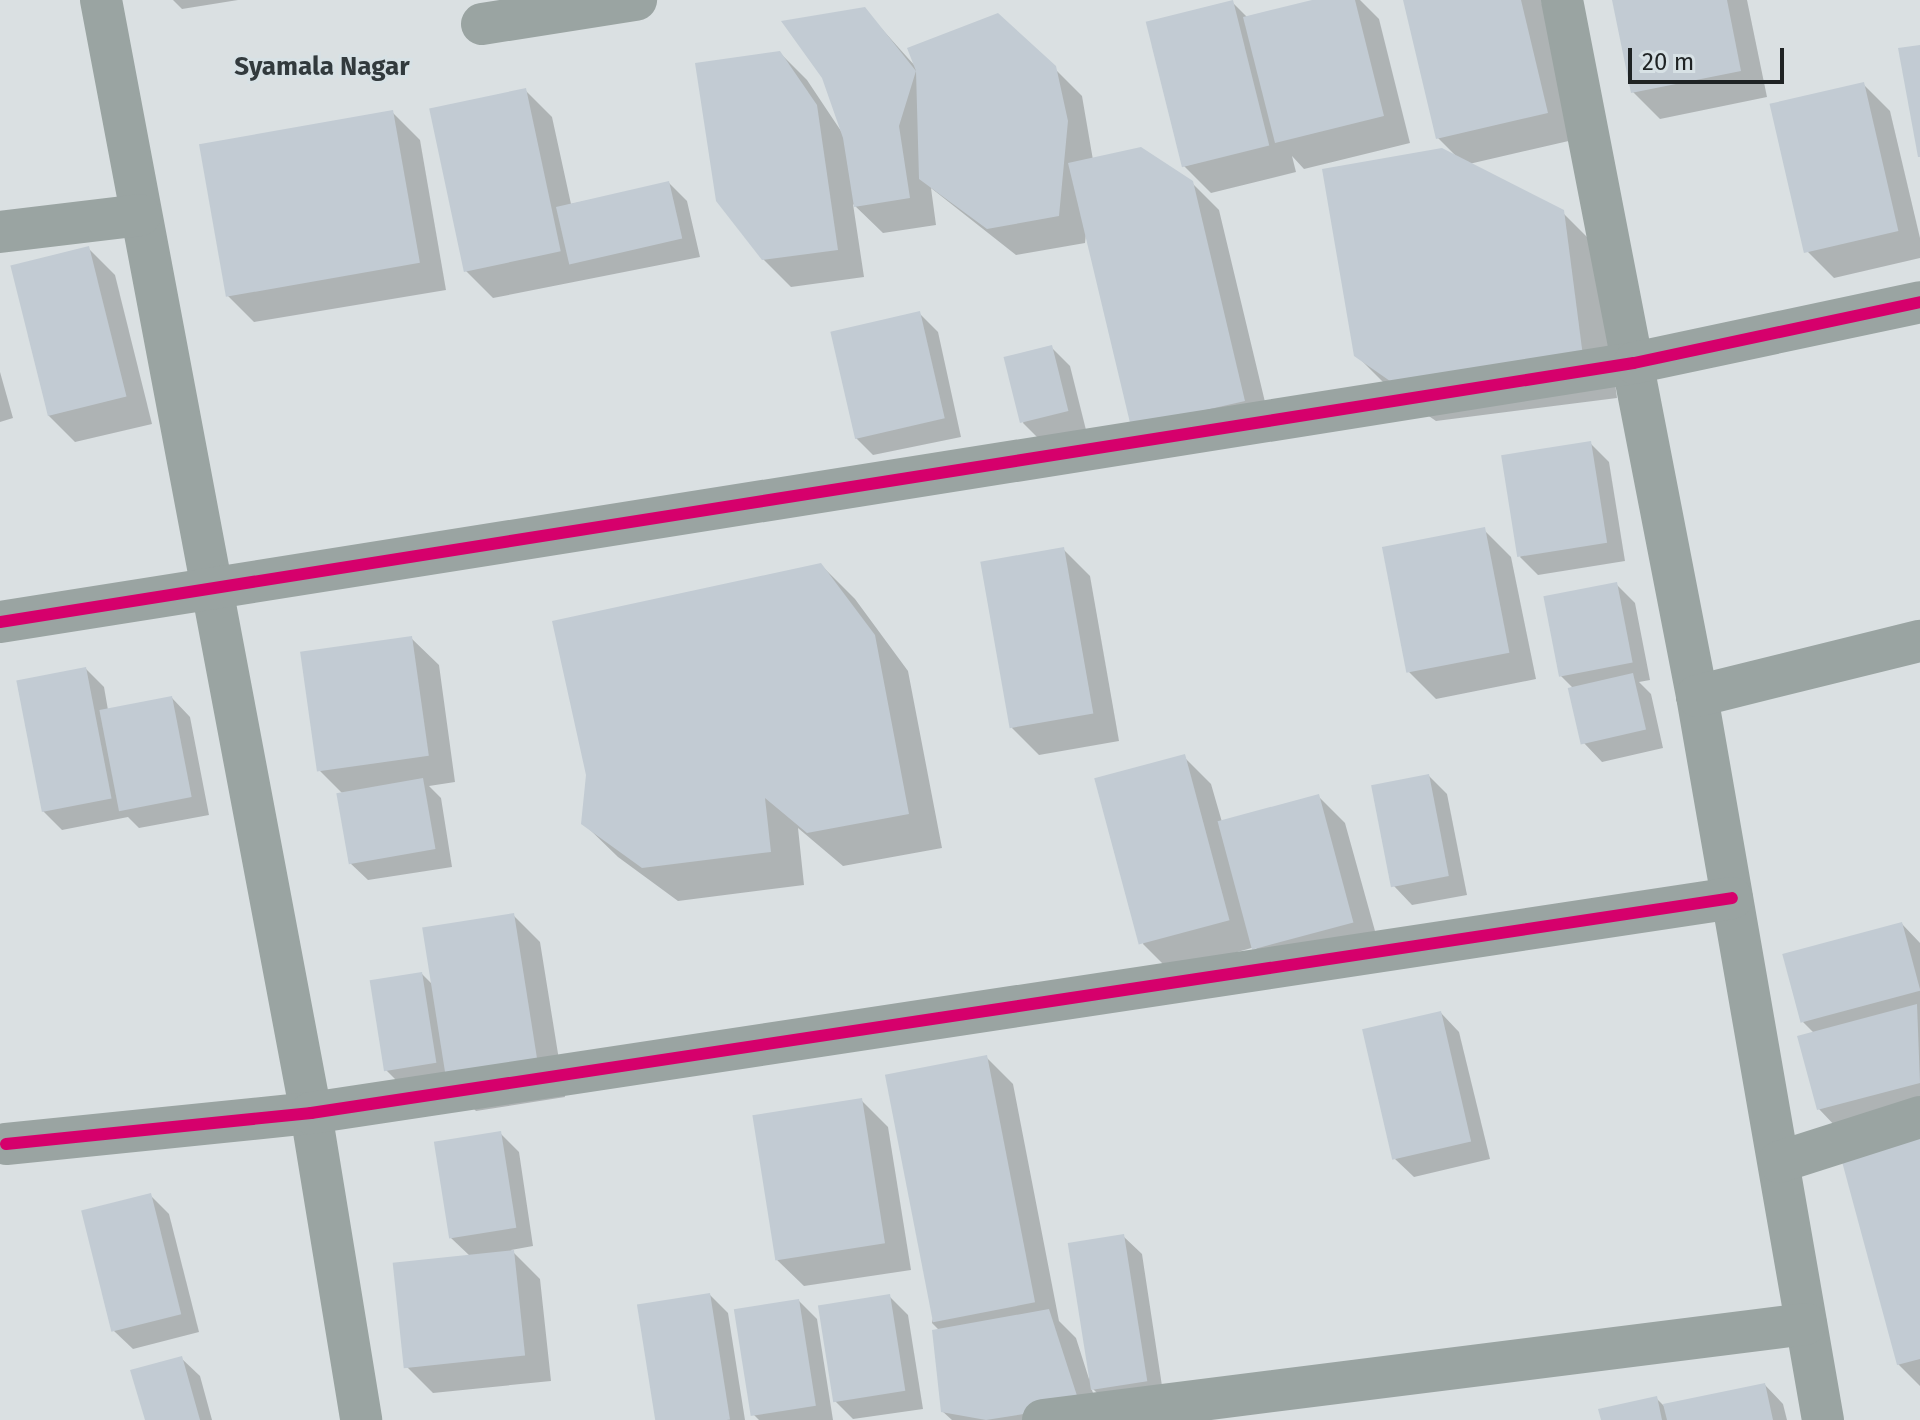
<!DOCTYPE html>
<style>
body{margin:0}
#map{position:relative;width:1920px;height:1420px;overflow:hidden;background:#dae0e2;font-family:"Fira Sans",sans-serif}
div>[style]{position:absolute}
.shadow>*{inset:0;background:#0003}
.building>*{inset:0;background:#c2cbd3;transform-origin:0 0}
.street>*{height:42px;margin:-21px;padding:0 21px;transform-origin:21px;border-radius:21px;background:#9aa4a2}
.cycleway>*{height:12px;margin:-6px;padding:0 6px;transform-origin:6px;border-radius:6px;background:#d6006c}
span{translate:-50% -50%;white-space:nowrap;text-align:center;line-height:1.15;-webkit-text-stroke:6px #d7e1e5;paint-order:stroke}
.neighbourhood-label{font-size:26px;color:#323a3d;font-weight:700}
.scale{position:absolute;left:1628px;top:48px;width:156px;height:36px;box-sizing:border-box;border:4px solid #1f2324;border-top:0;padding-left:10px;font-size:24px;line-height:28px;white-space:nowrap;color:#1f2324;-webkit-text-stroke:6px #d7e1e5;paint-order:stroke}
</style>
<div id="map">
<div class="shadow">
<div style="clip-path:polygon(173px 0,238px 0,182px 9px)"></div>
<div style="clip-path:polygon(1321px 0,1360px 0,1379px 19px,1410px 143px,1304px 169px,1292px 156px,1296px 172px,1211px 193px,1184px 166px,1232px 2px,1248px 18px)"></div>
<div style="clip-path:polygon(1405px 0,1541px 0,1573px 140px,1469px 164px,1562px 212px,1597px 247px,1617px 398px,1436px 421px,1391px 390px,1356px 355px,1457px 157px,1438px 138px)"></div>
<div style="clip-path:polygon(1614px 0,1747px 0,1767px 97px,1660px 119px,1633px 92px)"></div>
<div style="clip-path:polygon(865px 10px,915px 66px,1054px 68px,1082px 96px,1093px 160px,1192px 183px,1219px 210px,1271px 427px,1160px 453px,1086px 233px,1085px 243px,1016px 255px,931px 188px,936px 225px,883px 233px,853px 204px,864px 277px,791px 287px,763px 259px,780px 53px,807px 80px,841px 131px)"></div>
<div style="clip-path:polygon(1863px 84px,1890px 111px,1920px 238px,1920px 258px,1834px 278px,1807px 251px)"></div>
<div style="clip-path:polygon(525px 90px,552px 117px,571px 204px,669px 183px,687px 201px,700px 257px,493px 298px,466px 271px)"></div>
<div style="clip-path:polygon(393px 113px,420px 140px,446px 290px,254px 322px,227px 295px)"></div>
<div style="clip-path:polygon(88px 248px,115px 275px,152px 424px,75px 442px,48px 415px)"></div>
<div style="clip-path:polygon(919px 313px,938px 332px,961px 437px,873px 455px,855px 437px)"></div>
<div style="clip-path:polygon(1051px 347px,1070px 366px,1086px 430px,1042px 442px,1023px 423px)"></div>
<div style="clip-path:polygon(0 372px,13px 418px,0 422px)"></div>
<div style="clip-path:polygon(1591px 444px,1609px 462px,1625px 561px,1538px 575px,1520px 557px)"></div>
<div style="clip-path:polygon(1484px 530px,1511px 557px,1536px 679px,1436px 699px,1409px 672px)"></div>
<div style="clip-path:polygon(1063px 549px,1090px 576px,1119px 741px,1039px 755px,1012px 728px)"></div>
<div style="clip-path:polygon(821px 565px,855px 599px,908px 671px,942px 848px,843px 866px,798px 828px,804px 885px,678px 901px,618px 857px,583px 823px,588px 775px)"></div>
<div style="clip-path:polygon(1616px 584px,1635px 603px,1650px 680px,1639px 682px,1651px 694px,1663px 748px,1602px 762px,1584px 743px,1574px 689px,1560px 675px)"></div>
<div style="clip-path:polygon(411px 638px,439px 665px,455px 782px,429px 786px,441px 798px,452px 867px,368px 880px,349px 862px,342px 793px,319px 770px)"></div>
<div style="clip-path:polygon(86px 669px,104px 687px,108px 710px,172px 698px,190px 717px,209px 815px,139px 828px,128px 817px,62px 830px,43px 811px)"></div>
<div style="clip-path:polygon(1184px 757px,1211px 784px,1222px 822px,1318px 796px,1345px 823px,1380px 949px,1282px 976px,1255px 947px,1170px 971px,1143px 944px)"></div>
<div style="clip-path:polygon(1429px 776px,1447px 794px,1467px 895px,1412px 905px,1394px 886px)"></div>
<div style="clip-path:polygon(513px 915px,540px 942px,565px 1097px,476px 1111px,449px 1084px,405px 1089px,386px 1070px,422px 974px,433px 985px)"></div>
<div style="clip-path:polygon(1902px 924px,1920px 943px,1920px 1105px,1837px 1128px,1819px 1109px,1814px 1033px,1803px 1022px)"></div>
<div style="clip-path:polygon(1441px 1013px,1459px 1032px,1490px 1159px,1414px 1177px,1395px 1159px)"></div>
<div style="clip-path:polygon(986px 1057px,1013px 1084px,1059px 1321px,1076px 1338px,1089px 1379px,1123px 1236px,1142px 1254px,1164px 1399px,1111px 1407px,1091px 1387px,1102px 1420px,952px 1420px,942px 1411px,939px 1330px,932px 1323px)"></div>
<div style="clip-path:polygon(861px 1100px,888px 1127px,911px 1270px,804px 1286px,776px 1259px)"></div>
<div style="clip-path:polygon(500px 1133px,519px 1152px,533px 1246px,511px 1250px,540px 1279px,551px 1381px,433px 1393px,406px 1366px,470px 1256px,451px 1238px)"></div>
<div style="clip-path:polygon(1920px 1139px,1920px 1386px,1898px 1364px)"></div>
<div style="clip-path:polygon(151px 1196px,169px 1214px,199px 1332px,133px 1349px,114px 1331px)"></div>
<div style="clip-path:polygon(710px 1295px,728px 1313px,745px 1420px,657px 1420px,639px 1306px)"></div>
<div style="clip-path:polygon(889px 1296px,908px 1315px,923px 1409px,853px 1419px,834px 1400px)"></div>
<div style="clip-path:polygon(799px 1301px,817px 1319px,833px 1420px,759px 1420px,753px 1414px)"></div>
<div style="clip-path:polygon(181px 1358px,200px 1376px,212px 1420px,147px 1420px)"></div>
<div style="clip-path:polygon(1765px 1385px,1783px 1404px,1787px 1420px,1603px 1420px,1656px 1398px,1664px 1406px)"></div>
</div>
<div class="building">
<div style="left:1233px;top:0;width:150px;height:90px;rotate:76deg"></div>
<div style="clip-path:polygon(1312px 0,1355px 0,1384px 116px,1275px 143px,1243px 17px)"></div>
<div style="clip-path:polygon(1403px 0,1521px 0,1548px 113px,1436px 139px)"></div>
<div style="clip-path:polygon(1612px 0,1727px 0,1741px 71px,1631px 93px)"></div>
<div style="clip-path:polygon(865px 7px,916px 71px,899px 126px,910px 198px,854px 207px,843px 138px,822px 78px,781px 21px)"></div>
<div style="clip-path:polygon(998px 13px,1056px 66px,1068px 121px,1059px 216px,987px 229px,919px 179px,916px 71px,907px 48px)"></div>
<div style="clip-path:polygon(1920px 45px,1920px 157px,1918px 157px,1898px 48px)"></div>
<div style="clip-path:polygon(780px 51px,817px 105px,838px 250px,762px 260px,716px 201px,695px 63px)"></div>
<div style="left:1864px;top:82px;width:153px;height:97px;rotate:77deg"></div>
<div style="left:526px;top:88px;width:167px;height:99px;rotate:78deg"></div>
<div style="left:393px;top:110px;width:155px;height:197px;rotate:80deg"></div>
<div style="clip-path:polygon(1141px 147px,1193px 181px,1245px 401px,1131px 427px,1068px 163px)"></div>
<div style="clip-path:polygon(1442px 148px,1564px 210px,1584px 364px,1400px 388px,1354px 356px,1322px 169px)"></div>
<div style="left:669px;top:181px;width:59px;height:116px;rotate:77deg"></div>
<div style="left:89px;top:246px;width:155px;height:81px;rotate:76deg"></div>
<div style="left:920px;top:311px;width:110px;height:92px;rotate:77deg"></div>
<div style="left:1052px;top:345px;width:68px;height:50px;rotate:76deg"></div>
<div style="left:1591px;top:441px;width:103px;height:91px;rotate:81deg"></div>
<div style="left:1485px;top:527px;width:128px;height:105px;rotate:79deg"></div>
<div style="left:1064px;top:547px;width:169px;height:85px;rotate:80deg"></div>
<div style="clip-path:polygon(821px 563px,875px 635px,909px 814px,807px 833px,765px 798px,771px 852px,642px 868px,581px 824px,586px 775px,552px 621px)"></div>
<div style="left:1617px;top:582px;width:82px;height:75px;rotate:79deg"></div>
<div style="left:412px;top:636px;width:121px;height:113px;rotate:82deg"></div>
<div style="left:86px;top:667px;width:134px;height:71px;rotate:79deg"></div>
<div style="left:1633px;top:673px;width:58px;height:67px;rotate:77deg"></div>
<div style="left:172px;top:696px;width:103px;height:74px;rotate:79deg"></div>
<div style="left:1185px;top:754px;width:172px;height:94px;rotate:75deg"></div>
<div style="left:1429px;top:774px;width:104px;height:59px;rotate:79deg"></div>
<div style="left:423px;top:778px;width:72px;height:88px;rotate:80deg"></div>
<div style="left:1319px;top:794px;width:133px;height:105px;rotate:75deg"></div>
<div style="left:514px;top:913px;width:159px;height:93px;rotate:81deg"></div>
<div style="left:1902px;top:922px;width:71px;height:124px;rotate:75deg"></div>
<div style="left:422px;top:972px;width:92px;height:53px;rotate:81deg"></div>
<div style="clip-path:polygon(1917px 1004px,1920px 1083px,1817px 1110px,1797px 1036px)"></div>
<div style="left:1441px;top:1011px;width:134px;height:81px;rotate:77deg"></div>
<div style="left:987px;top:1055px;width:252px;height:104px;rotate:79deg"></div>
<div style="left:862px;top:1098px;width:147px;height:111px;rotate:81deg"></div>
<div style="left:501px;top:1131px;width:98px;height:68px;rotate:81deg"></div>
<div style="clip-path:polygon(1920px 1137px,1920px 1359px,1897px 1365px,1841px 1158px)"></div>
<div style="left:151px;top:1193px;width:125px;height:72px;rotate:76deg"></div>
<div style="left:1124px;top:1234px;width:149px;height:57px;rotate:81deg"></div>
<div style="left:514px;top:1250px;width:106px;height:122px;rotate:84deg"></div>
<div style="left:710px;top:1293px;width:128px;height:74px;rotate:81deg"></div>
<div style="left:890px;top:1294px;width:98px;height:73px;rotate:81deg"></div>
<div style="left:799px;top:1299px;width:108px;height:66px;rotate:81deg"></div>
<div style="clip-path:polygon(1049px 1309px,1080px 1405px,986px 1420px,941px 1412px,932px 1330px)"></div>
<div style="clip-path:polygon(182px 1356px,200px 1420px,145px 1420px,130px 1370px)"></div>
<div style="clip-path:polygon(1765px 1383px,1773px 1420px,1667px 1420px,1663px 1404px)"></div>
<div style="clip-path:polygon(1657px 1396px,1662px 1420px,1601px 1420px,1598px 1409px)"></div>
</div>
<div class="street">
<div style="left:101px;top:0;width:1133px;rotate:79.32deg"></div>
<div style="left:311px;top:1113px;width:311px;rotate:80.7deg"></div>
<div style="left:1562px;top:0;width:709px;rotate:79.02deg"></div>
<div style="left:1697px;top:696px;width:735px;rotate:80.13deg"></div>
<div style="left:482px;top:24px;width:156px;rotate:-8.9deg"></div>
<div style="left:0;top:232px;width:141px;rotate:-6.9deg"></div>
<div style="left:0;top:622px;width:1654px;rotate:-9.01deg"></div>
<div style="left:1634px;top:363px;width:292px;rotate:-12deg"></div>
<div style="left:1697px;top:696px;width:230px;rotate:-13.9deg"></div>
<div style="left:6px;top:1144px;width:307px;rotate:-5.8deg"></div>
<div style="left:311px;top:1113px;width:1437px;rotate:-8.6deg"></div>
<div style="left:1779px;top:1162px;width:148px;rotate:-17.7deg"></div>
<div style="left:1043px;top:1420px;width:769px;rotate:-7.17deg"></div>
</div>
<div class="cycleway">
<div style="left:0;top:622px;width:1654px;rotate:-9.01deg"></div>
<div style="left:1634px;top:363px;width:292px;rotate:-12deg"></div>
<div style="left:6px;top:1144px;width:307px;rotate:-5.8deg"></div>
<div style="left:311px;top:1113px;width:1437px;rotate:-8.6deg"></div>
</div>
<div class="neighbourhood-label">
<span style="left:322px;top:67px">Syamala Nagar</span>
</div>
<div class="scale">20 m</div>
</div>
